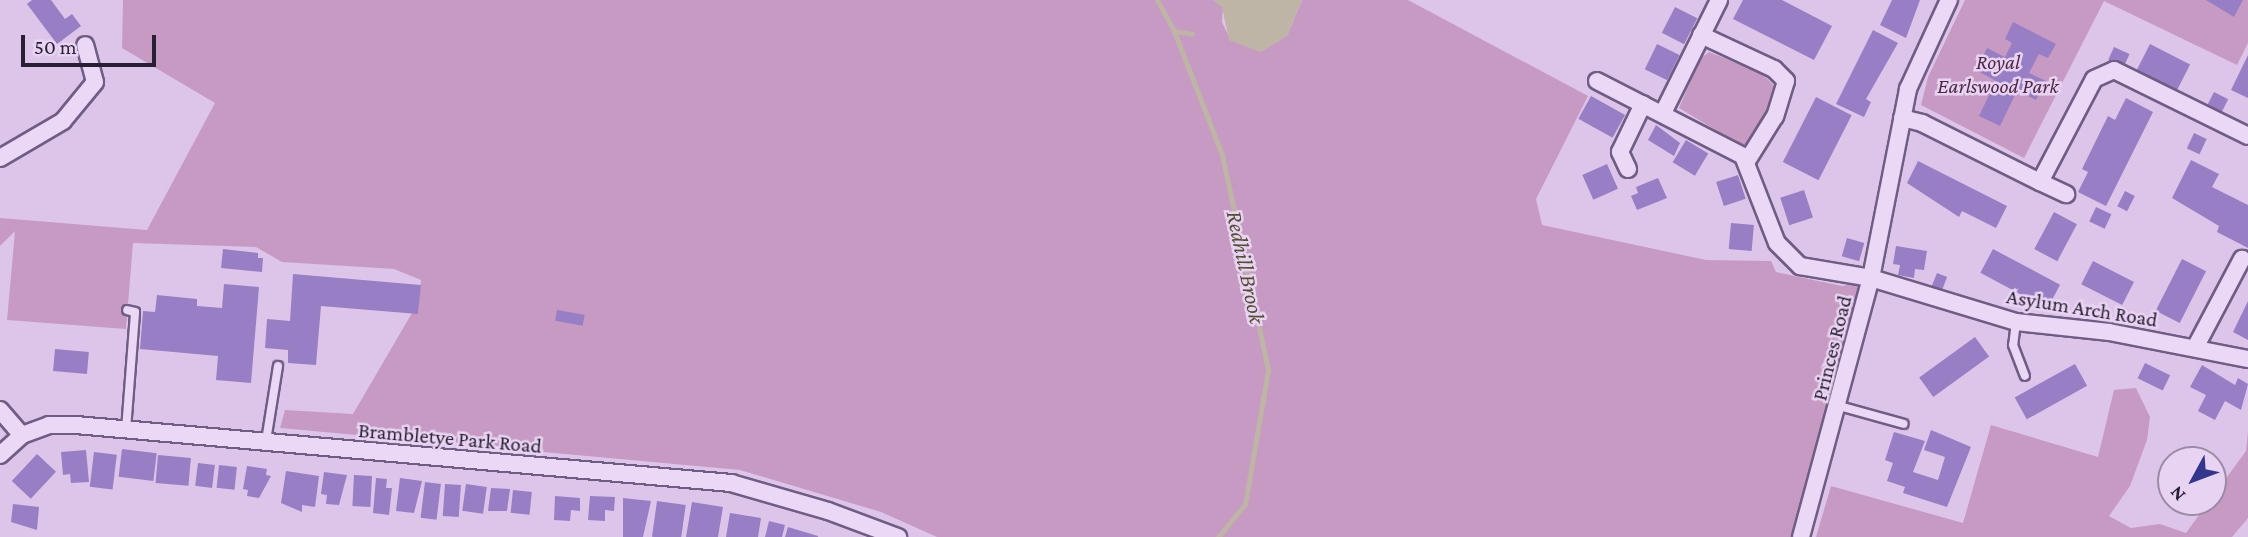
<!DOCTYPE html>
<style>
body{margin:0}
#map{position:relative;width:2248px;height:537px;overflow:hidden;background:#ddc5ea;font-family:"Crimson Pro",serif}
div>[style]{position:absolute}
.green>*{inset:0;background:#c79ac4}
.water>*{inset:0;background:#beb5a6}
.stream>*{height:5px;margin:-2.5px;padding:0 2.5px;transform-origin:2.5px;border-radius:2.5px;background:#beb5a6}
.building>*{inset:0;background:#987ec5;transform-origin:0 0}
.roads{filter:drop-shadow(2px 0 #6f5d83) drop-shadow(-2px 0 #6f5d83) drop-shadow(0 2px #6f5d83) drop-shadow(0 -2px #6f5d83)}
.lane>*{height:8px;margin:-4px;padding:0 4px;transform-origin:4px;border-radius:4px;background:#ebd7f6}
.street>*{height:16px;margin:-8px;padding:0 8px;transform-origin:8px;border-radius:8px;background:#ebd7f6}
span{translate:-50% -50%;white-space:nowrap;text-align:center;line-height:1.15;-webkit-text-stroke:5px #e8d4f2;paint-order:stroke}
.park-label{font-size:21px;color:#4f2847;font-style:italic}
.street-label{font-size:21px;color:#281f35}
.water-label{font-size:23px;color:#534f30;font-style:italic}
.north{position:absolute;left:2157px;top:446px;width:70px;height:70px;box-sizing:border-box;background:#e8d4f2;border:2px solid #9b8ca6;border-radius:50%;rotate:229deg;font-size:19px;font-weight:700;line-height:28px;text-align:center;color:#281f35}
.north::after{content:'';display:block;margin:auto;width:24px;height:32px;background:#32378d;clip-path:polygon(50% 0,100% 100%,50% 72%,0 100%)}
.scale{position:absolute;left:21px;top:35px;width:135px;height:32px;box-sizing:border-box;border:4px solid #281f35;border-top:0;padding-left:9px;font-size:21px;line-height:24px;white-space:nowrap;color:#281f35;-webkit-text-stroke:5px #e8d4f2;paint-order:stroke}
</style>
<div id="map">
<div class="green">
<div style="clip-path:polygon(123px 0,1213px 0,1223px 7px,1222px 22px,1231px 41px,1287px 36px,1302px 0,1408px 0,1588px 96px,1536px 199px,1542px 225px,1706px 260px,1771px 261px,1776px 272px,1842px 286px,1862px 282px,1832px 409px,1793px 537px,937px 537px,881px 512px,740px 470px,280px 428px,285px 410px,353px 414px,412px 313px,418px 313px,421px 280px,394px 269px,282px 262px,256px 247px,133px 243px,126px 329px,7px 320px,15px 231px,0 246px,0 218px,147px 230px,215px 103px,122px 48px)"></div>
<div style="clip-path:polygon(1965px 0,2248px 0,2248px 43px,2237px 65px,2104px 1px,2024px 158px,1921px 105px,1928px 77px)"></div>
<div style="clip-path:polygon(1709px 52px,1763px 74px,1774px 86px,1774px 96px,1749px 144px,1739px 144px,1679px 108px,1700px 59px)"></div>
<div style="clip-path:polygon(2136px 388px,2150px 417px,2147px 440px,2130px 486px,2109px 516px,2131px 528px,2160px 524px,2186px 533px,2246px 451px,2248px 431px,2248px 518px,2232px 537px,1816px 537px,1831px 486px,1963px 523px,1991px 425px,2098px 457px,2114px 390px)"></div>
</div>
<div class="water">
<div style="clip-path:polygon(1213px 0,1302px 0,1287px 36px,1261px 52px,1229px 40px,1222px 7px)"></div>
</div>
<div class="stream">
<div style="left:1157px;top:0;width:35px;rotate:61deg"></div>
<div style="left:1174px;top:31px;width:133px;rotate:68.8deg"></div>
<div style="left:1222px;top:155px;width:220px;rotate:77.9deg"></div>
<div style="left:1268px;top:370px;width:136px;rotate:99.7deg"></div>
<div style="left:1245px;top:504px;width:43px;rotate:129.3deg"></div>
<div style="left:1174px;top:31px;width:18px;rotate:9deg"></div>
</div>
<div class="building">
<div style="clip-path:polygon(32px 0,51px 0,65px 19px,72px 14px,81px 26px,57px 44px,27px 4px)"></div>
<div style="clip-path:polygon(1743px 0,1782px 0,1832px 26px,1814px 60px,1733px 19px)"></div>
<div style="clip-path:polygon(1892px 0,1920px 0,1906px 38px,1880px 25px)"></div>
<div style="clip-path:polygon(2206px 0,2243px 0,2234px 17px)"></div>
<div style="left:1675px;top:7px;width:25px;height:29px;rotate:27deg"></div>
<div style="clip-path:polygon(2013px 22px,2056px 44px,2048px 58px,2039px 54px,2029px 73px,2046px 81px,2036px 100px,2017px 91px,2000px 126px,1979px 116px,1996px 81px,1976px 70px,1990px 59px,1983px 56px,1987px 48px,2005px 57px,2012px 43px,2005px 39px)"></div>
<div style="clip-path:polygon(1873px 30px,1898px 43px,1866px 99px,1871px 102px,1864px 117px,1836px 104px)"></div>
<div style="left:1657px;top:44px;width:25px;height:28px;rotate:26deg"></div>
<div style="left:2150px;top:44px;width:45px;height:30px;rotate:27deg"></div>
<div style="left:2114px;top:47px;width:17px;height:14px;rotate:24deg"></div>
<div style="clip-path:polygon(2248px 55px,2248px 98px,2231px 90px)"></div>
<div style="left:2214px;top:92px;width:16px;height:16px;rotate:27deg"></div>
<div style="left:1591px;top:96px;width:39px;height:26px;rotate:29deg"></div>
<div style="left:1816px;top:97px;width:40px;height:73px;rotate:27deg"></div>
<div style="clip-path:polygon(2126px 98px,2153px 112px,2106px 206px,2078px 192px,2088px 172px,2082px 169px,2108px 116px,2115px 120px)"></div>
<div style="clip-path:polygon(1656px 125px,1680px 143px,1674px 156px,1648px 140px)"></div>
<div style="left:2194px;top:133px;width:14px;height:17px;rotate:25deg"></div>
<div style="left:1686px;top:140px;width:26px;height:26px;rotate:31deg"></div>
<div style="clip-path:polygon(2191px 160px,2219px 174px,2212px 187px,2248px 205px,2248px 248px,2217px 232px,2219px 226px,2172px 198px)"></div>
<div style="clip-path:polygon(1918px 161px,2007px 206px,1996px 228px,1962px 211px,1959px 217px,1907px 183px)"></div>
<div style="left:1607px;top:164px;width:27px;height:27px;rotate:66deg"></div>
<div style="left:1738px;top:175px;width:25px;height:23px;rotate:72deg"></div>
<div style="clip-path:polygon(1658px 178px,1667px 198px,1637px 210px,1631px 196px,1638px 193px,1636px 187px)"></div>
<div style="left:1804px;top:190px;width:29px;height:25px;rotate:72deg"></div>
<div style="left:2125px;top:191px;width:11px;height:17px;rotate:27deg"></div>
<div style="left:2096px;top:207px;width:17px;height:16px;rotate:25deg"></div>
<div style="left:2054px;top:212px;width:26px;height:42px;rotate:28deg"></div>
<div style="left:1731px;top:223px;width:23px;height:26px;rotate:5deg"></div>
<div style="left:1847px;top:238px;width:18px;height:19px;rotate:16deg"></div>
<div style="clip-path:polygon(1896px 246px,1927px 251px,1924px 270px,1915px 269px,1914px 278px,1898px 275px,1900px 265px,1893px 264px)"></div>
<div style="clip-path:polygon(223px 249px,258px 253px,258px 258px,263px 258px,262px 272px,221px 268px)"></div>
<div style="left:1993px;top:249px;width:76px;height:27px;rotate:28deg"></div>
<div style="left:2182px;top:259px;width:27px;height:58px;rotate:27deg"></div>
<div style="left:2093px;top:261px;width:46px;height:26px;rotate:27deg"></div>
<div style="left:1937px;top:273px;width:11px;height:20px;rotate:22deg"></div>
<div style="clip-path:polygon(293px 274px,421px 285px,418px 314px,321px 306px,316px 365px,288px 363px,288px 350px,265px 348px,267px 319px,290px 321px)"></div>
<div style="clip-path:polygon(224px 284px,259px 287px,251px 383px,216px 380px,218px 356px,140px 349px,143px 311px,155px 312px,157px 295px,197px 299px,197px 306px,222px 308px)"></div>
<div style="clip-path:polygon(2248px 301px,2248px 340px,2233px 332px)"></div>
<div style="left:557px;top:310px;width:28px;height:11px;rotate:10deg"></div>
<div style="left:1975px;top:337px;width:24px;height:69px;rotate:54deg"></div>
<div style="left:55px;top:349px;width:34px;height:22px;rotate:5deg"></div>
<div style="left:2145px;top:363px;width:28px;height:17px;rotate:26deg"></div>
<div style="left:2075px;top:364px;width:25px;height:69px;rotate:61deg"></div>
<div style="clip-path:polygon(2202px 365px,2235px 385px,2238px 378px,2248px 384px,2241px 410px,2225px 401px,2215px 420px,2198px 411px,2206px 395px,2190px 387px)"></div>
<div style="clip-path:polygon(1931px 430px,1971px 447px,1947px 507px,1903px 493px,1905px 487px,1887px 481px,1893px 463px,1885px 460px,1894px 432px,1925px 441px,1913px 472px,1938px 480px,1945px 457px,1924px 450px)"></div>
<div style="left:122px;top:449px;width:35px;height:28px;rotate:7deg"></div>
<div style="clip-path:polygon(86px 450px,89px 482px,71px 483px,70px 474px,63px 475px,61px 452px)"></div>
<div style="left:94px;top:452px;width:23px;height:35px;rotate:7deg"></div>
<div style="left:37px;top:454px;width:26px;height:37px;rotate:43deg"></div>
<div style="left:158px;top:455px;width:33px;height:28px;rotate:5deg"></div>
<div style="left:198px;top:463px;width:17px;height:23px;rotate:7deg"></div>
<div style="left:219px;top:465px;width:18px;height:23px;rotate:6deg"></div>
<div style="clip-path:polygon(247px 466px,267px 469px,266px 475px,271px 476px,259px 498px,247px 496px,248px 490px,243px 489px)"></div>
<div style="clip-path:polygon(286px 471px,319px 476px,315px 507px,302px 505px,302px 512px,281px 503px)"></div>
<div style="clip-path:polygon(324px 472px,347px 475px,339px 505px,326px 504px,327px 495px,321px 494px)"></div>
<div style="left:354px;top:475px;width:18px;height:31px;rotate:3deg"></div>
<div style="clip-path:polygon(376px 478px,387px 479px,386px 488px,392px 488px,389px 515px,373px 513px)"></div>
<div style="clip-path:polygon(400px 478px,422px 481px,414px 513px,396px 511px)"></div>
<div style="left:425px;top:482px;width:16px;height:36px;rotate:7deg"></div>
<div style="left:445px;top:484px;width:16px;height:32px;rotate:4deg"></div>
<div style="left:466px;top:484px;width:21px;height:27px;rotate:8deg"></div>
<div style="clip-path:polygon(491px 488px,510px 489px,507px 511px,488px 511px)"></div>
<div style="left:513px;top:490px;width:19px;height:23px;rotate:6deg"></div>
<div style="clip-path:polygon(555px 496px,580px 498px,580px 511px,571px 510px,570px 521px,554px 520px)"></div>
<div style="clip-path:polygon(590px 496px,615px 497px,614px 511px,605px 510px,605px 521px,588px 520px)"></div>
<div style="clip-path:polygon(623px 498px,651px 501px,643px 537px,623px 537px)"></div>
<div style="left:657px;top:501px;width:29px;height:36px;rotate:8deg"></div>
<div style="clip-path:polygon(692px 502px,723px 507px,718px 537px,686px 537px)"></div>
<div style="clip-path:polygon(13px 504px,39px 507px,37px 530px,11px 522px)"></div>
<div style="clip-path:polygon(730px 513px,761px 518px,758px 537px,726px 537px)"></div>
<div style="clip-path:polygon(769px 521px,785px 525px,782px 537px,765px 537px)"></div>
<div style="clip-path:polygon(788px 527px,818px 536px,818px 537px,785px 537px)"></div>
</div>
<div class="roads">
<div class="lane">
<div style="left:2016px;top:322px;width:23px;rotate:97deg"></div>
<div style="left:2013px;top:345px;width:33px;rotate:69deg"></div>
<div style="left:1839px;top:406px;width:67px;rotate:15.5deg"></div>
<div style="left:126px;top:430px;width:118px;rotate:-85.6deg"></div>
<div style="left:135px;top:312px;width:8px;rotate:-166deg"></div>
<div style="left:266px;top:441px;width:76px;rotate:-80.9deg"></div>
</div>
<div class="street">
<div style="left:1701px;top:35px;width:81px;rotate:25deg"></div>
<div style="left:1774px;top:69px;width:17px;rotate:45deg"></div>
<div style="left:1786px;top:81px;width:37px;rotate:107deg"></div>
<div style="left:1775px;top:116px;width:53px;rotate:121.9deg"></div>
<div style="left:1597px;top:81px;width:164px;rotate:27.2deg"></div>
<div style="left:1743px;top:156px;width:93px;rotate:68.7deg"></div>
<div style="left:1777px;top:243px;width:33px;rotate:45deg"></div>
<div style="left:1800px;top:266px;width:72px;rotate:9.6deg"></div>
<div style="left:1871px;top:278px;width:152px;rotate:16.9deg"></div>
<div style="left:2016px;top:322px;width:94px;rotate:6.1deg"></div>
<div style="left:2109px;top:332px;width:142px;rotate:11deg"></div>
<div style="left:1663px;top:113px;width:126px;rotate:-63.6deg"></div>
<div style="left:1902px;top:118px;width:21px;rotate:14deg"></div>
<div style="left:1922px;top:123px;width:132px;rotate:26.6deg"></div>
<div style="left:2040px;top:182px;width:116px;rotate:-62.3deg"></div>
<div style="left:2094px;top:79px;width:22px;rotate:-24deg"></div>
<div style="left:2114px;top:70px;width:149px;rotate:26.2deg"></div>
<div style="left:0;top:158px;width:73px;rotate:-30.4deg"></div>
<div style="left:63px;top:121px;width:50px;rotate:-50.6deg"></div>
<div style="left:95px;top:82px;width:38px;rotate:-105deg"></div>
<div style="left:1628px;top:169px;width:19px;rotate:-115deg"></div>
<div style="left:1620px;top:152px;width:53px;rotate:-64.4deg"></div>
<div style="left:2040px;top:182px;width:29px;rotate:25deg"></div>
<div style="left:2195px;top:348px;width:101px;rotate:-62.2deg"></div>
<div style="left:0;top:410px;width:33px;rotate:49deg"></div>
<div style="left:0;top:455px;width:30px;rotate:-42deg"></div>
<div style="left:22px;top:435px;width:29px;rotate:-20deg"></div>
<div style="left:49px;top:425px;width:27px"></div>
<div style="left:76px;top:425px;width:658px;rotate:5.06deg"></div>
<div style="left:731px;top:483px;width:101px;rotate:16.1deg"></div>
<div style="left:828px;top:511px;width:75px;rotate:20.4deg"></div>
<div style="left:1801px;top:537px;width:268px;rotate:-74.9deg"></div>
<div style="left:1871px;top:278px;width:193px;rotate:-78.9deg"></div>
<div style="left:1908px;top:89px;width:98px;rotate:-65.3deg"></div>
</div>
</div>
<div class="park-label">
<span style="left:1998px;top:74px">Royal<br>Earlswood Park</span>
</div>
<div class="street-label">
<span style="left:2082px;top:308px;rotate:9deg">Asylum Arch Road</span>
<span style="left:1832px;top:348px;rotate:-76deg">Princes Road</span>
<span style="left:450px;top:438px;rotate:5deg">Brambletye Park Road</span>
</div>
<div class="water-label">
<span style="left:1246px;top:267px;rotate:78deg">Redhill Brook</span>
</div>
<div class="north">N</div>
<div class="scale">50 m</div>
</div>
